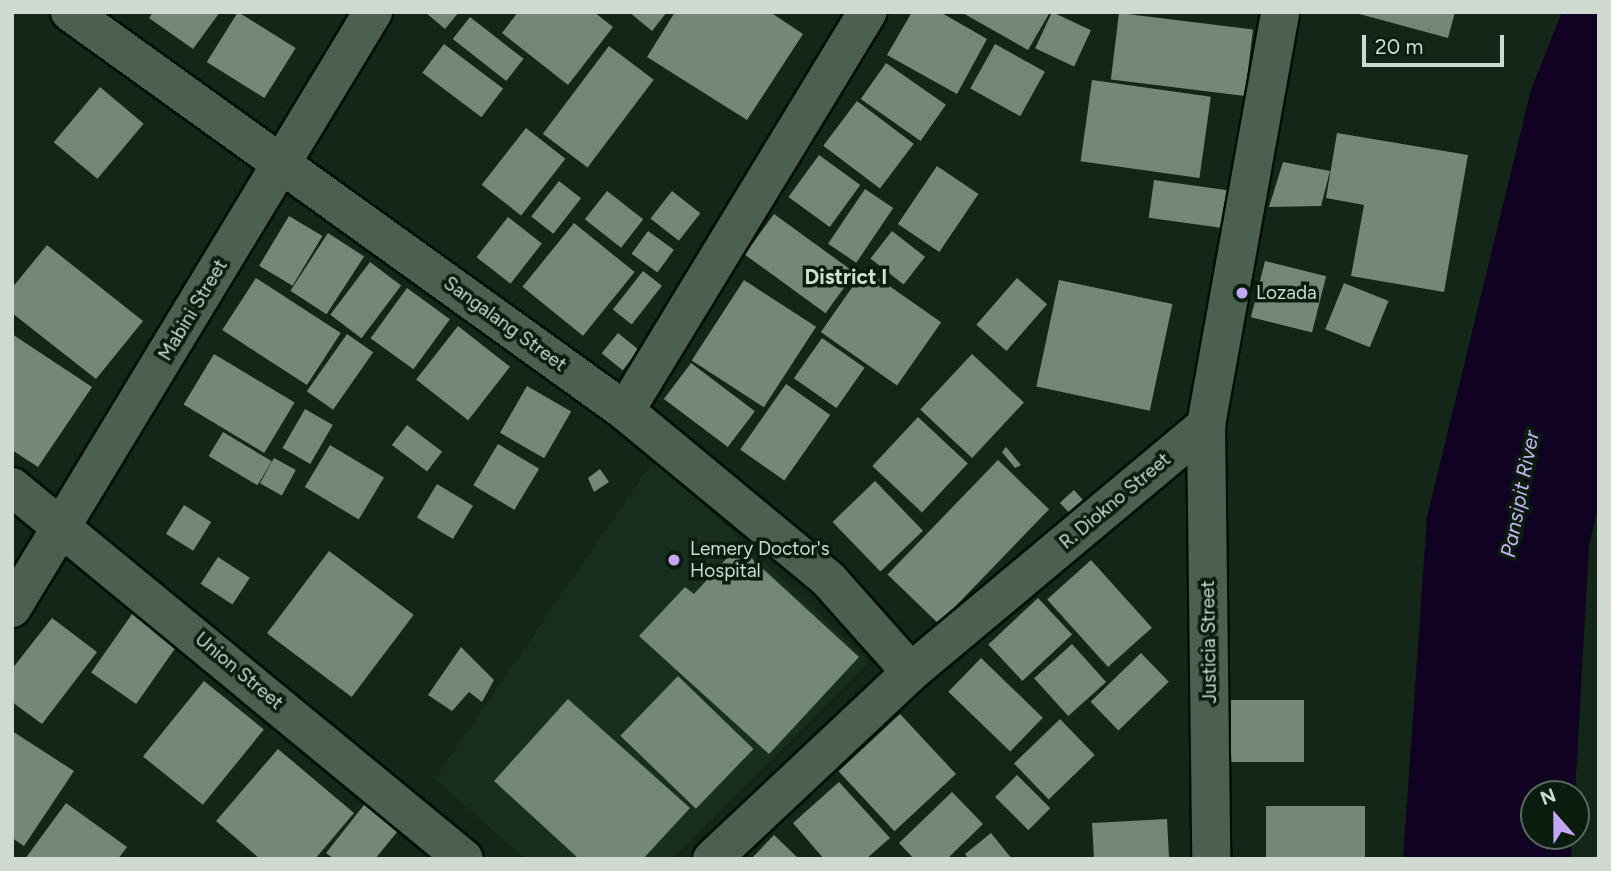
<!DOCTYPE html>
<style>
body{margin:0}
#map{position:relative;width:1611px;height:871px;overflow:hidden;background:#142618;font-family:Figtree,sans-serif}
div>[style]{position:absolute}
.built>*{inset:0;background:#172f1c}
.water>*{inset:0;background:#100321}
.building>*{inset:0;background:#738876;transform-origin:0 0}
.roads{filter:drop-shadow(2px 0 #010f04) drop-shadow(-2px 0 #010f04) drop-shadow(0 2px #010f04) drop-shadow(0 -2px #010f04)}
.street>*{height:38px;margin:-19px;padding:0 19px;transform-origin:19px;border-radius:19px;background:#4c604f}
.dots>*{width:19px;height:19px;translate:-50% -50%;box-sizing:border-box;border:4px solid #0a1c0e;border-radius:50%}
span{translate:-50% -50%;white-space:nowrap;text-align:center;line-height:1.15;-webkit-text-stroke:7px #0a1c0e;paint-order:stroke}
.poi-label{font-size:19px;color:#cedad0}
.left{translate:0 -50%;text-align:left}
.street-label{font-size:19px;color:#cedad0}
.neighbourhood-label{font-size:21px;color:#cce3d0;font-weight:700}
.water-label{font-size:21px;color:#c9b3f4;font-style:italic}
.frame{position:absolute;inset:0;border:14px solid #cedad0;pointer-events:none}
.north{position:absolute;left:1520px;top:780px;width:70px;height:70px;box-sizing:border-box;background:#0a1c0e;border:2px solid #58685c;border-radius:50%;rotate:339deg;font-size:19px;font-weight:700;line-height:28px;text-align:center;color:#cedad0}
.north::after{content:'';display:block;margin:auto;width:24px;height:32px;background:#c2a8f2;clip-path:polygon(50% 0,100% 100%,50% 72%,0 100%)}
.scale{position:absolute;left:1362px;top:35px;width:142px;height:32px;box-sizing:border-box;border:4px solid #cedad0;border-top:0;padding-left:9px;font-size:21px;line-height:24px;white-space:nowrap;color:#cedad0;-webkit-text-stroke:5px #0a1c0e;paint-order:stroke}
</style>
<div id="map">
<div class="built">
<div style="clip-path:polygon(655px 458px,869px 662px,672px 859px,525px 859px,435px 779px)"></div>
</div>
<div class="water">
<div style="clip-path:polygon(1562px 12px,1599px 12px,1599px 503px,1589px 546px,1575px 794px,1534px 794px,1534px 836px,1572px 836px,1571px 859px,1403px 859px,1427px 517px,1531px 90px)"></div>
</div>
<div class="building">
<div style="clip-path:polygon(153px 12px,220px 12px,193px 49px,149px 18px)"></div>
<div style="left:238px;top:12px;width:68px;height:59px;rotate:32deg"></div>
<div style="clip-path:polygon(425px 12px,459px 12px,445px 29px)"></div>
<div style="clip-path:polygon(518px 12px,594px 12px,613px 27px,568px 85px,502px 33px)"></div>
<div style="clip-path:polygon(629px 12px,667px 12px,652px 31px)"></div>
<div style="clip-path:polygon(675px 12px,770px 12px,803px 34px,747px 120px,647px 57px)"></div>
<div style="clip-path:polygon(912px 12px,940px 12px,987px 39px,957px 94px,887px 55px)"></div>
<div style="clip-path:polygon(961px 12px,1050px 12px,1028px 50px)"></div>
<div style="left:1052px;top:12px;width:43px;height:40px;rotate:25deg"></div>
<div style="clip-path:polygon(1352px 12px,1455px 12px,1448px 38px)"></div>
<div style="left:1119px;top:13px;width:135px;height:67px;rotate:7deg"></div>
<div style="left:470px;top:17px;width:68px;height:28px;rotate:38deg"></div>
<div style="left:444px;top:44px;width:74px;height:36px;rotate:37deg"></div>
<div style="left:995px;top:44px;width:57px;height:51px;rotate:29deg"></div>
<div style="left:609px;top:46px;width:56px;height:110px;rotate:37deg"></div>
<div style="left:886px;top:63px;width:73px;height:44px;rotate:35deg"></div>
<div style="left:1092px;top:80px;width:120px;height:82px;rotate:8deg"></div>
<div style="left:100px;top:87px;width:57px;height:72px;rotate:40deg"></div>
<div style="left:857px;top:101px;width:71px;height:56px;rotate:37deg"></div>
<div style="left:526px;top:128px;width:50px;height:72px;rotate:38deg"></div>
<div style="clip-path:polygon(1337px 133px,1468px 155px,1444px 292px,1351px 276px,1364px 205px,1326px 198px)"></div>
<div style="left:819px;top:155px;width:51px;height:52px;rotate:36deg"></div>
<div style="clip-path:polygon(1283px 162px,1330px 171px,1321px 206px,1269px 207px)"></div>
<div style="left:937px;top:166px;width:50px;height:70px;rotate:34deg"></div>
<div style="left:1154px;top:180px;width:76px;height:38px;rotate:8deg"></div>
<div style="left:559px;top:181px;width:28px;height:45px;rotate:38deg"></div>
<div style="left:865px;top:189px;width:34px;height:66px;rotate:34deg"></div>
<div style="left:607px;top:191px;width:46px;height:36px;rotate:38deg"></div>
<div style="left:672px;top:191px;width:36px;height:35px;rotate:38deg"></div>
<div style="left:774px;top:214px;width:100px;height:50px;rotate:36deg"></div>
<div style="left:289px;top:216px;width:39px;height:58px;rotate:31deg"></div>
<div style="left:508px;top:217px;width:43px;height:51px;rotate:38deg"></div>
<div style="left:574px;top:223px;width:78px;height:82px;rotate:39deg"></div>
<div style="left:648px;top:231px;width:32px;height:28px;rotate:36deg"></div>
<div style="left:892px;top:231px;width:42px;height:35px;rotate:38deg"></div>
<div style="left:328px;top:233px;width:43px;height:69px;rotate:33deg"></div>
<div style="clip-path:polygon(47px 245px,143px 321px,96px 379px,12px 313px,12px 288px)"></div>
<div style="left:1265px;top:261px;width:63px;height:58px;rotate:14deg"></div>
<div style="left:370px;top:262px;width:39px;height:66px;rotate:37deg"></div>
<div style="left:865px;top:269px;width:93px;height:77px;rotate:35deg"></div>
<div style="left:643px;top:271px;width:24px;height:49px;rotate:38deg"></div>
<div style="left:256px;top:278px;width:101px;height:62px;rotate:33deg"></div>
<div style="left:1017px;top:278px;width:40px;height:62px;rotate:41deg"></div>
<div style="left:744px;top:280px;width:86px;height:96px;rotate:33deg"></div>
<div style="left:1059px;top:280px;width:116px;height:109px;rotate:12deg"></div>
<div style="left:1344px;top:283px;width:48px;height:50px;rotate:22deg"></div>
<div style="left:407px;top:288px;width:53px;height:62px;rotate:36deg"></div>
<div style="left:458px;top:326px;width:66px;height:68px;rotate:38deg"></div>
<div style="left:618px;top:333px;width:27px;height:26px;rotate:39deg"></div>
<div style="clip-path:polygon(12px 334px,92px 387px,38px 467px,12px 450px)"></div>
<div style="left:347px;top:334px;width:32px;height:70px;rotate:35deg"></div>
<div style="left:822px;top:338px;width:52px;height:49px;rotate:35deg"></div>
<div style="left:214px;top:354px;width:94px;height:59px;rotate:31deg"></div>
<div style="left:972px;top:354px;width:71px;height:76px;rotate:43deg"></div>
<div style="left:691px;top:363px;width:80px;height:45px;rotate:37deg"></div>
<div style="left:786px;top:384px;width:54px;height:80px;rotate:35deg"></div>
<div style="left:527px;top:386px;width:51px;height:54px;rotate:30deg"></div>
<div style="left:305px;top:409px;width:32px;height:45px;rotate:30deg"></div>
<div style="left:918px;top:417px;width:68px;height:67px;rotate:43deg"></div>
<div style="left:407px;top:425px;width:44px;height:25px;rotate:37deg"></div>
<div style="left:223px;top:432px;width:57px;height:28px;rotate:31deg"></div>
<div style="left:498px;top:444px;width:48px;height:48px;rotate:31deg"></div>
<div style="left:330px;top:445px;width:63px;height:49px;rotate:31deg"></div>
<div style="clip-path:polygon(1006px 447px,1021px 465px,1015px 468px,1002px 452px)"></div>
<div style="left:274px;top:458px;width:25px;height:29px;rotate:29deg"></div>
<div style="left:998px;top:460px;width:71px;height:159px;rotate:44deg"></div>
<div style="clip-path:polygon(600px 469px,609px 482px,594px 492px,588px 478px)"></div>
<div style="left:875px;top:481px;width:69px;height:59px;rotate:46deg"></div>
<div style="left:437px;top:484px;width:42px;height:39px;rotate:31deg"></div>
<div style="left:1074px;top:490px;width:13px;height:19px;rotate:48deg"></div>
<div style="left:184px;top:505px;width:32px;height:34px;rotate:32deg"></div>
<div style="clip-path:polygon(738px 546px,859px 657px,769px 754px,639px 636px,685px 587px,694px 594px)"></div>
<div style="left:329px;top:551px;width:106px;height:103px;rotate:37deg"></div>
<div style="left:218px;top:557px;width:38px;height:32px;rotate:33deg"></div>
<div style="left:1091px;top:560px;width:91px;height:59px;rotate:48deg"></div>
<div style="left:1038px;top:598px;width:50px;height:68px;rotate:47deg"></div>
<div style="left:137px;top:607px;width:55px;height:80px;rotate:35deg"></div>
<div style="clip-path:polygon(52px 618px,97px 652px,42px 724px,12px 702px,12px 669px)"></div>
<div style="left:1072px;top:644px;width:51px;height:51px;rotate:48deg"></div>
<div style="clip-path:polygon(461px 647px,494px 680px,482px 702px,469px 692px,452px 711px,428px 695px)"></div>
<div style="left:1141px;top:653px;width:40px;height:70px;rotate:46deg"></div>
<div style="left:981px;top:658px;width:86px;height:47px;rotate:44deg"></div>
<div style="left:678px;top:676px;width:105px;height:83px;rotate:44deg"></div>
<div style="left:204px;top:681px;width:77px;height:97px;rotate:39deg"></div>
<div style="clip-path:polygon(568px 699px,690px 808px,643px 859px,579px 859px,494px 781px)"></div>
<div style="left:1231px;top:700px;width:73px;height:62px"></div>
<div style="left:900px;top:714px;width:82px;height:84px;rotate:47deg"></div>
<div style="left:1060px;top:719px;width:50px;height:64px;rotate:46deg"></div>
<div style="clip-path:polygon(12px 731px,74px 771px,24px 846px,12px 838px)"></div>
<div style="clip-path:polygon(278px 749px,354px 813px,315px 859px,260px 859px,216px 821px)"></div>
<div style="left:1017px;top:775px;width:47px;height:31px;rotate:45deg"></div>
<div style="clip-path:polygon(839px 782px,890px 838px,866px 859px,824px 859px,793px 823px)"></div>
<div style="clip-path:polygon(952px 792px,983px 824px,947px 859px,914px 859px,899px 843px)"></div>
<div style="clip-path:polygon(368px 800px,402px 826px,375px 859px,334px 859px,326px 853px)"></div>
<div style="clip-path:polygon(66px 803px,127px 847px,118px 859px,25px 859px)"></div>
<div style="left:1266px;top:806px;width:99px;height:53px"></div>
<div style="left:1167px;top:819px;width:40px;height:75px;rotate:87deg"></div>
<div style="clip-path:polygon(991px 833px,1012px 859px,969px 859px,965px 854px)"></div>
<div style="clip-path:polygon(774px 835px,799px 859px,751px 859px)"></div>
</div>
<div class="roads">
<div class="street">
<div style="left:70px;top:12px;width:684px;rotate:35.71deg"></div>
<div style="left:625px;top:411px;width:265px;rotate:39.6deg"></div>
<div style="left:829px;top:580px;width:123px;rotate:48.3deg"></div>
<div style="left:625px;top:411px;width:467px;rotate:-58.7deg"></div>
<div style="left:1206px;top:425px;width:434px;rotate:89.3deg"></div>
<div style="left:12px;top:487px;width:585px;rotate:39.45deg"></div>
<div style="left:12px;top:608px;width:697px;rotate:-58.8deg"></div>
<div style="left:712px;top:859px;width:273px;rotate:-43.2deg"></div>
<div style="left:911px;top:672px;width:385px;rotate:-39.9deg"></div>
<div style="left:1206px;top:425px;width:420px;rotate:-79.8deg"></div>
</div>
</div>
<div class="dots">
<div style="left:1242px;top:293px;background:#c2a8f2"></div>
<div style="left:674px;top:560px;background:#c2a8f2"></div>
</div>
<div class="poi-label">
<span class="left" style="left:1256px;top:293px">Lozada</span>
<span class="left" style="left:690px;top:560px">Lemery Doctor's<br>Hospital</span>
</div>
<div class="street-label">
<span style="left:193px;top:310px;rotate:-59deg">Mabini Street</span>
<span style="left:505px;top:324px;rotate:36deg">Sangalang Street</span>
<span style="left:1115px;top:501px;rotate:-40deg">R. Diokno Street</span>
<span style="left:1209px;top:642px;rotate:-91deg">Justicia Street</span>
<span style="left:239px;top:671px;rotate:40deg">Union Street</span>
</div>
<div class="neighbourhood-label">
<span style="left:846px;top:277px">District I</span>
</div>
<div class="water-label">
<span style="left:1520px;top:494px;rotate:-79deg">Pansipit River</span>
</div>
<div class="frame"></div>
<div class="north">N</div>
<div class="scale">20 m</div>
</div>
